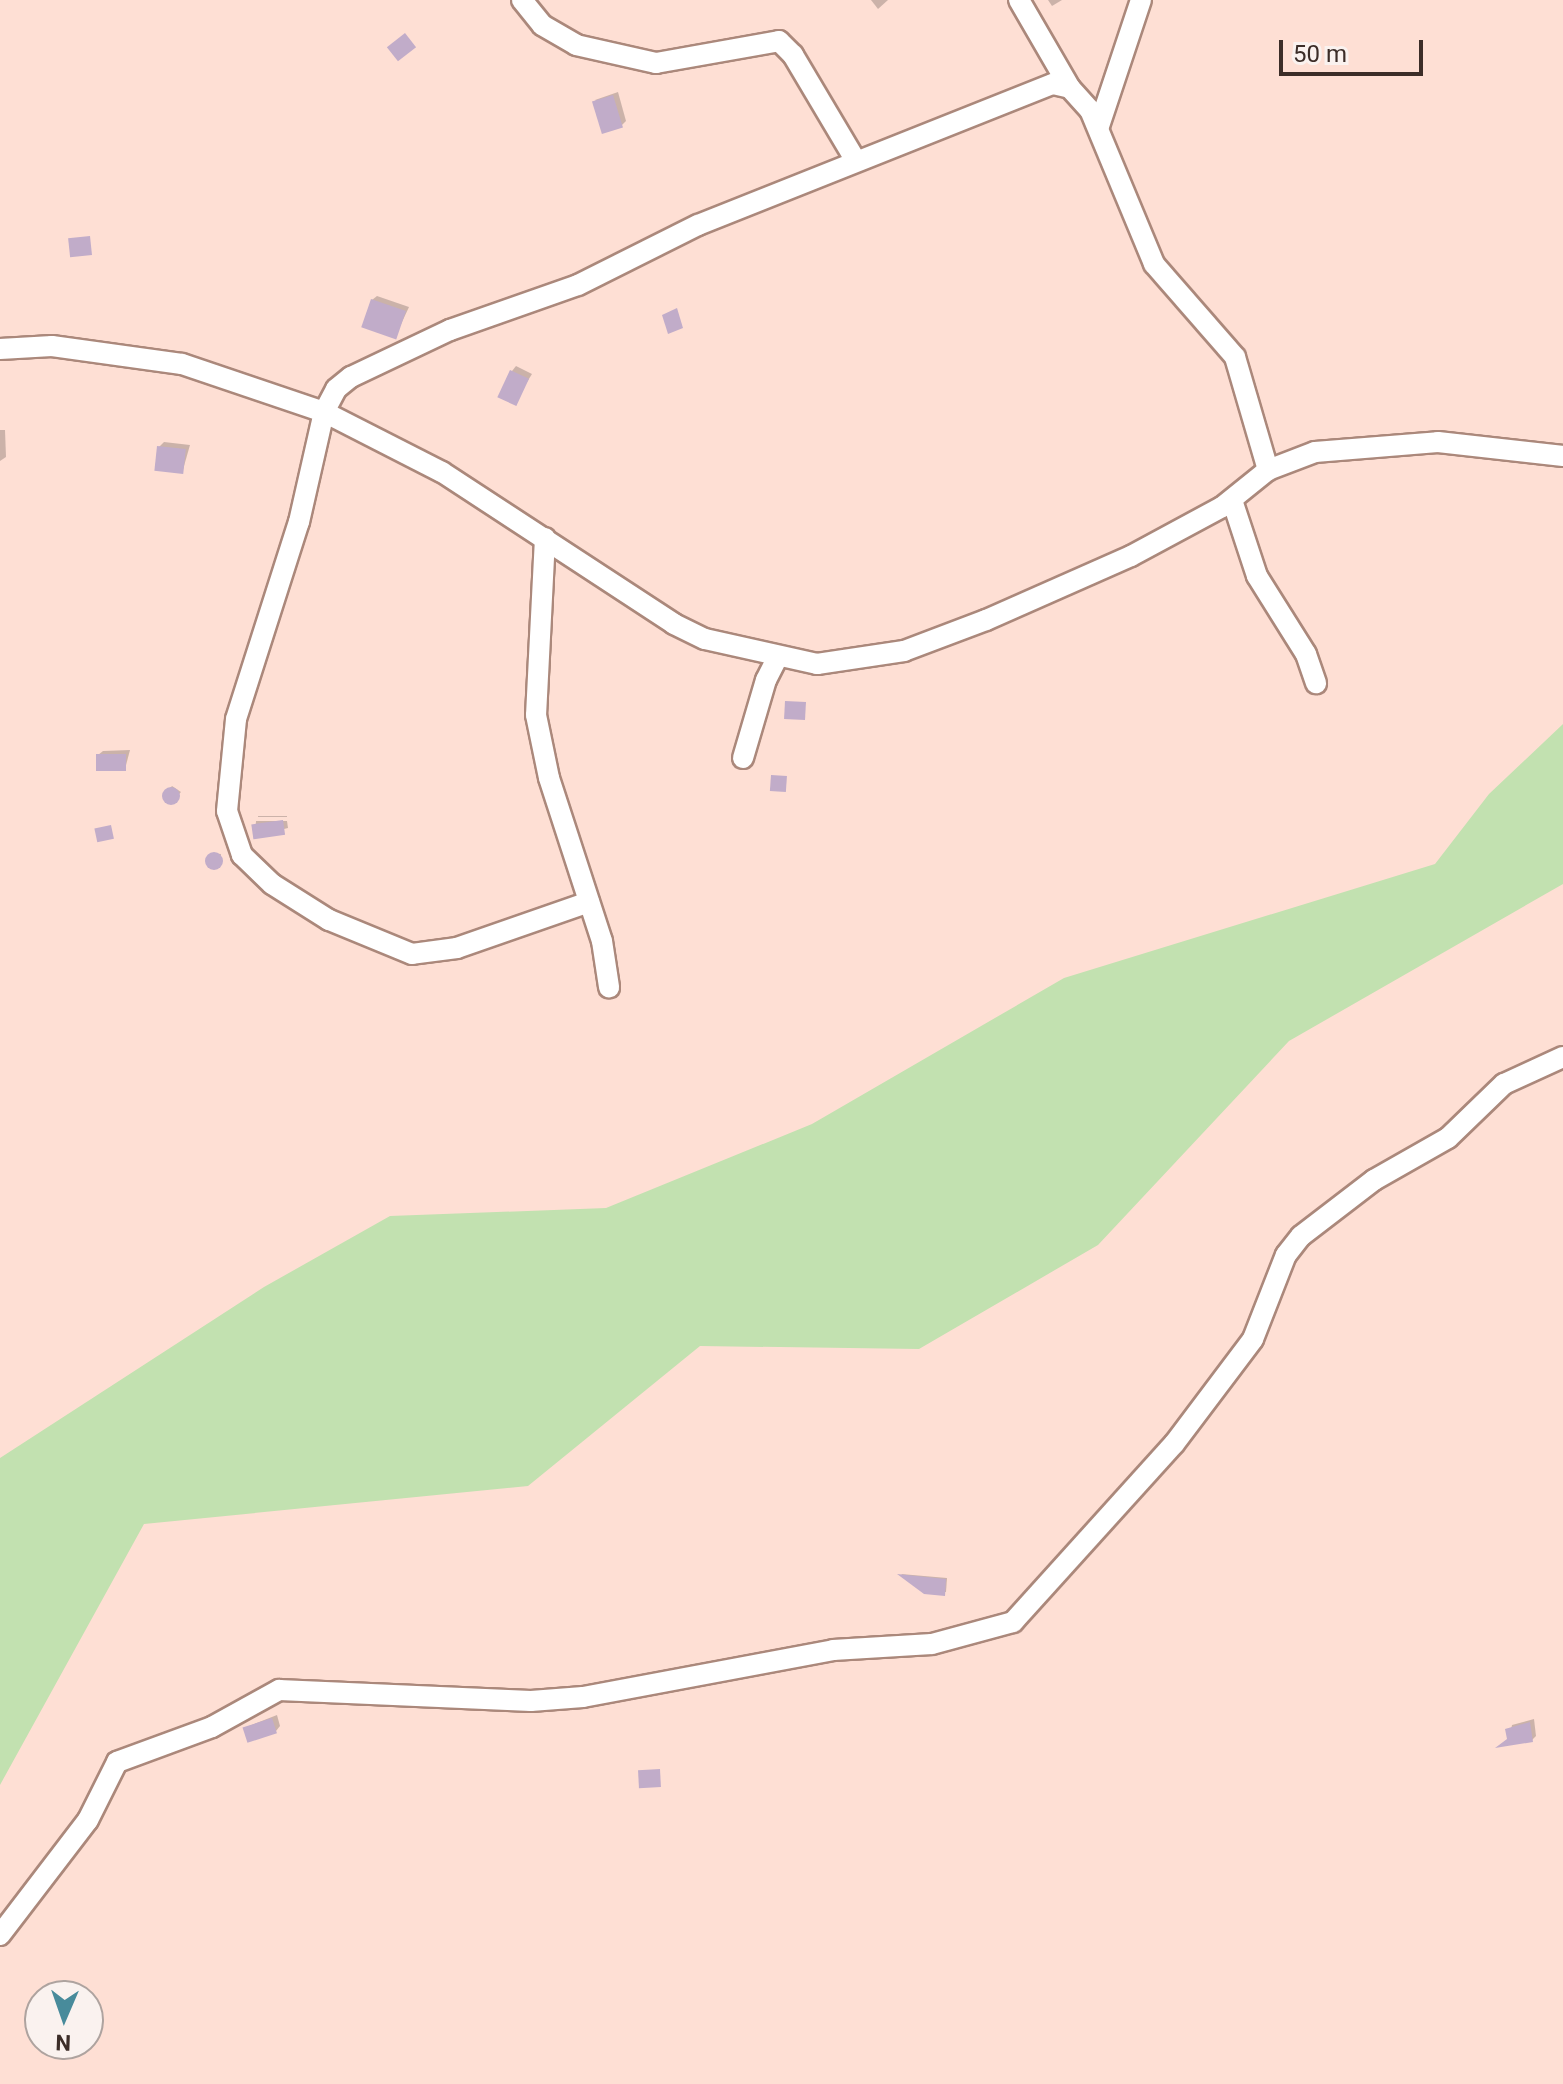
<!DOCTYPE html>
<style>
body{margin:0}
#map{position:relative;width:1563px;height:2084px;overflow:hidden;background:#fedfd4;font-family:Roboto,sans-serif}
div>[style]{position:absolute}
.green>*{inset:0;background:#c2e1b0}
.shadow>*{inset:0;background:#0003;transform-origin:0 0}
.building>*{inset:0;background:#c1acc9;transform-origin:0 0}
.round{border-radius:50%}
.roads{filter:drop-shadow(2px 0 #ab887b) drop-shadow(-2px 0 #ab887b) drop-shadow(0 2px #ab887b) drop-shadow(0 -2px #ab887b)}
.street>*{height:20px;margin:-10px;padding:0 10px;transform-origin:10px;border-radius:10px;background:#fff}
span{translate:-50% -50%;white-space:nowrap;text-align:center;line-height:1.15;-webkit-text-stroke:7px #faf2ef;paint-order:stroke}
.north{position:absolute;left:24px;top:1980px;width:80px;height:80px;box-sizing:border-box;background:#faf2ef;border:2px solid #aea39f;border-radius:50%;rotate:182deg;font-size:22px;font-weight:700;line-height:32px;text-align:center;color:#3c2d28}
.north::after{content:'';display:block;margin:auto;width:28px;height:36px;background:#488b9b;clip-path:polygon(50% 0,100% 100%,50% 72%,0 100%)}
.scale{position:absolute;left:1279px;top:40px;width:144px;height:36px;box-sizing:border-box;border:4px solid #3c2d28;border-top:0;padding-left:10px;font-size:24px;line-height:28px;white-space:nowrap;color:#3c2d28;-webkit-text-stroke:6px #faf2ef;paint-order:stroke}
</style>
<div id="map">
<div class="green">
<div style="clip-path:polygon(1563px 724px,1563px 884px,1289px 1041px,1098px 1245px,919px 1349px,700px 1346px,528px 1486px,144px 1524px,0 1785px,0 1458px,264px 1287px,390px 1216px,606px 1208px,812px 1124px,1064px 978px,1435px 864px,1489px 794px)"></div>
</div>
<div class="shadow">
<div style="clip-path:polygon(871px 0,888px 0,878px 9px)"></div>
<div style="clip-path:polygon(1048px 0,1062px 0,1052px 6px)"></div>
<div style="clip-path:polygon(618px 92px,626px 121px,622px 125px,595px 100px)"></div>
<div style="clip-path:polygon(377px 296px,409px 307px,395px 337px,372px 300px)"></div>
<div style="clip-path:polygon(516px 366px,532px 374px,514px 403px,512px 371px)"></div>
<div style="clip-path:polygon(0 430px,5px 430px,6px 457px,0 461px)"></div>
<div style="clip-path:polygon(164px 442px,190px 445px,182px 473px,159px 447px)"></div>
<div style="clip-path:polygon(130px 750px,125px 769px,98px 755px,103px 751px)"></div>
<div style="clip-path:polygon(172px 786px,181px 792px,171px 803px,164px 795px)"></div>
<div style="left:287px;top:816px;width:1px;height:29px;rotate:90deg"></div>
<div style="clip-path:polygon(256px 821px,287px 821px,288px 828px,255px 836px)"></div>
<div style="left:211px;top:853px;width:10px;height:12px;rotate:6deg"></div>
<div style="clip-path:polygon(901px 1574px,947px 1578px,946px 1592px,925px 1592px)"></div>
<div style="clip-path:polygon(277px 1715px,280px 1726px,276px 1731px,244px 1728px)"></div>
<div style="clip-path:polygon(1534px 1719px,1536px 1736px,1532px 1740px,1509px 1739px,1512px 1725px)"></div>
</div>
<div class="building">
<div style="left:405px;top:33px;width:18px;height:23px;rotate:52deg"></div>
<div style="left:613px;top:95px;width:34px;height:22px;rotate:73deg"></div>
<div style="left:90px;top:236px;width:19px;height:22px;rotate:84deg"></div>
<div style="left:371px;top:299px;width:37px;height:30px;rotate:19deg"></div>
<div style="clip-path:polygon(677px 308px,683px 328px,668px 334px,662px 315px)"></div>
<div style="left:510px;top:370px;width:21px;height:30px;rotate:25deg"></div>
<div style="left:157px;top:446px;width:29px;height:25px;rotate:6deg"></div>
<div style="left:785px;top:701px;width:21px;height:18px;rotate:3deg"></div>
<div style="left:96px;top:754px;width:30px;height:17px"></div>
<div style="left:771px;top:775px;width:16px;height:16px;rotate:4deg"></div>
<div class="round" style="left:162px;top:787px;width:18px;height:18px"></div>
<div style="left:283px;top:820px;width:15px;height:32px;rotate:82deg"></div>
<div style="left:111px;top:825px;width:14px;height:17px;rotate:78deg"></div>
<div class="round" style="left:205px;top:852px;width:18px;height:18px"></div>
<div style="clip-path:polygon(897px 1574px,946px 1579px,945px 1596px,924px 1594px)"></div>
<div style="left:272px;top:1718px;width:16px;height:31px;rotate:72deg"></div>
<div style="clip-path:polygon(1530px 1722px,1533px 1742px,1495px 1748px,1507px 1739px,1505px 1729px)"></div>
<div style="left:660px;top:1769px;width:18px;height:22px;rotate:87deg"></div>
</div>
<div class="roads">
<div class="street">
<div style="left:522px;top:0;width:32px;rotate:51deg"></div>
<div style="left:542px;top:25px;width:39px;rotate:30deg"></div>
<div style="left:576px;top:45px;width:82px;rotate:12.7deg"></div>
<div style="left:656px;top:63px;width:125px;rotate:-10.1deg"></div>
<div style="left:779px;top:41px;width:20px;rotate:45deg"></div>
<div style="left:793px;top:55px;width:123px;rotate:59.3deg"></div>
<div style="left:1019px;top:0;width:102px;rotate:59.9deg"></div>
<div style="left:1099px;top:126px;width:133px;rotate:-71.6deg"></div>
<div style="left:0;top:349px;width:52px;rotate:-3.3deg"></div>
<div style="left:52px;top:346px;width:131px;rotate:7.9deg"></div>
<div style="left:182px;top:364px;width:150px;rotate:18.7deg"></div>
<div style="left:324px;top:412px;width:132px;rotate:27deg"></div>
<div style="left:442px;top:472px;width:277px;rotate:33.2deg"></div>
<div style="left:674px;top:624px;width:34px;rotate:26deg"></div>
<div style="left:705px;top:639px;width:115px;rotate:12.6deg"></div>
<div style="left:817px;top:664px;width:88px;rotate:-8.5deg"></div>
<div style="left:904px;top:651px;width:88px;rotate:-20.7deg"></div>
<div style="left:986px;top:620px;width:158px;rotate:-23.8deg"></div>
<div style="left:1131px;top:556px;width:103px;rotate:-28.3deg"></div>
<div style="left:1222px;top:507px;width:59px;rotate:-38.8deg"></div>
<div style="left:1268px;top:470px;width:50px;rotate:-21deg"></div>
<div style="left:1315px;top:452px;width:123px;rotate:-4.6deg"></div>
<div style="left:1438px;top:442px;width:126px;rotate:6.4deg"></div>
<div style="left:1232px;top:500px;width:80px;rotate:71.8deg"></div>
<div style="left:1257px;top:576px;width:92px;rotate:57.9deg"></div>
<div style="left:1306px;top:654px;width:31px;rotate:71deg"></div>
<div style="left:545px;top:538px;width:177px;rotate:92.9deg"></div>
<div style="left:536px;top:715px;width:64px;rotate:78.3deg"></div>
<div style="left:549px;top:778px;width:171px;rotate:72deg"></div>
<div style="left:602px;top:941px;width:47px;rotate:81.3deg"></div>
<div style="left:743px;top:758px;width:81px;rotate:-73.6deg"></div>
<div style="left:766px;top:680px;width:25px;rotate:-63deg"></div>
<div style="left:589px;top:902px;width:140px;rotate:160.8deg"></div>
<div style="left:457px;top:948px;width:45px;rotate:172.4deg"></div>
<div style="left:412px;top:954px;width:90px;rotate:-157.7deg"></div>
<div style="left:329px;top:920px;width:67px;rotate:-147.7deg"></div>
<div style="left:272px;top:884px;width:42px;rotate:-136deg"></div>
<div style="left:242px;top:855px;width:46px;rotate:-108.8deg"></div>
<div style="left:227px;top:811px;width:92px;rotate:-84.4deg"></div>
<div style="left:236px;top:719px;width:207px;rotate:-72.3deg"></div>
<div style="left:299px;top:522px;width:113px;rotate:-77.2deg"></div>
<div style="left:324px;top:412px;width:26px;rotate:-62deg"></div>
<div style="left:336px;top:389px;width:19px;rotate:-39deg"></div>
<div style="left:351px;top:377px;width:110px;rotate:-25.4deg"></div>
<div style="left:450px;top:330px;width:136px;rotate:-19.4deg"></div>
<div style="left:578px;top:285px;width:134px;rotate:-26.6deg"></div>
<div style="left:698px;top:225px;width:382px;rotate:-21.7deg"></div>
<div style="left:1053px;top:84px;width:17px;rotate:13deg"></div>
<div style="left:1070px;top:88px;width:30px;rotate:48deg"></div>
<div style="left:1090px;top:110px;width:167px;rotate:67.4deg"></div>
<div style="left:1154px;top:264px;width:123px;rotate:48.9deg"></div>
<div style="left:1235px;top:357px;width:118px;rotate:73.7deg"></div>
<div style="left:0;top:1935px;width:145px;rotate:-52.6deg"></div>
<div style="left:88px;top:1820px;width:65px;rotate:-63.4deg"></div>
<div style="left:117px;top:1762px;width:101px;rotate:-20.2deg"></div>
<div style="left:212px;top:1727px;width:77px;rotate:-28.9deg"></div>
<div style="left:279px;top:1690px;width:252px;rotate:2.5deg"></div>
<div style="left:531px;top:1701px;width:52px;rotate:-4.4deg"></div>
<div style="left:583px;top:1697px;width:254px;rotate:-10.6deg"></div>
<div style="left:833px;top:1650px;width:99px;rotate:-3.5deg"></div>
<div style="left:932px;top:1644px;width:84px;rotate:-15.2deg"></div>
<div style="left:1013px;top:1622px;width:240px;rotate:-47.9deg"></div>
<div style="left:1174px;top:1444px;width:131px;rotate:-53deg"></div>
<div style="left:1253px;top:1339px;width:90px;rotate:-68.6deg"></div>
<div style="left:1286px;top:1255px;width:24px;rotate:-52deg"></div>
<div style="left:1301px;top:1236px;width:92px;rotate:-37.5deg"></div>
<div style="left:1374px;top:1180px;width:85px;rotate:-29.6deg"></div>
<div style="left:1448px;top:1138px;width:78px;rotate:-44deg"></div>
<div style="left:1504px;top:1084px;width:65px;rotate:-24.6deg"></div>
</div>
</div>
<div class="north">N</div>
<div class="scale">50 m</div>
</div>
